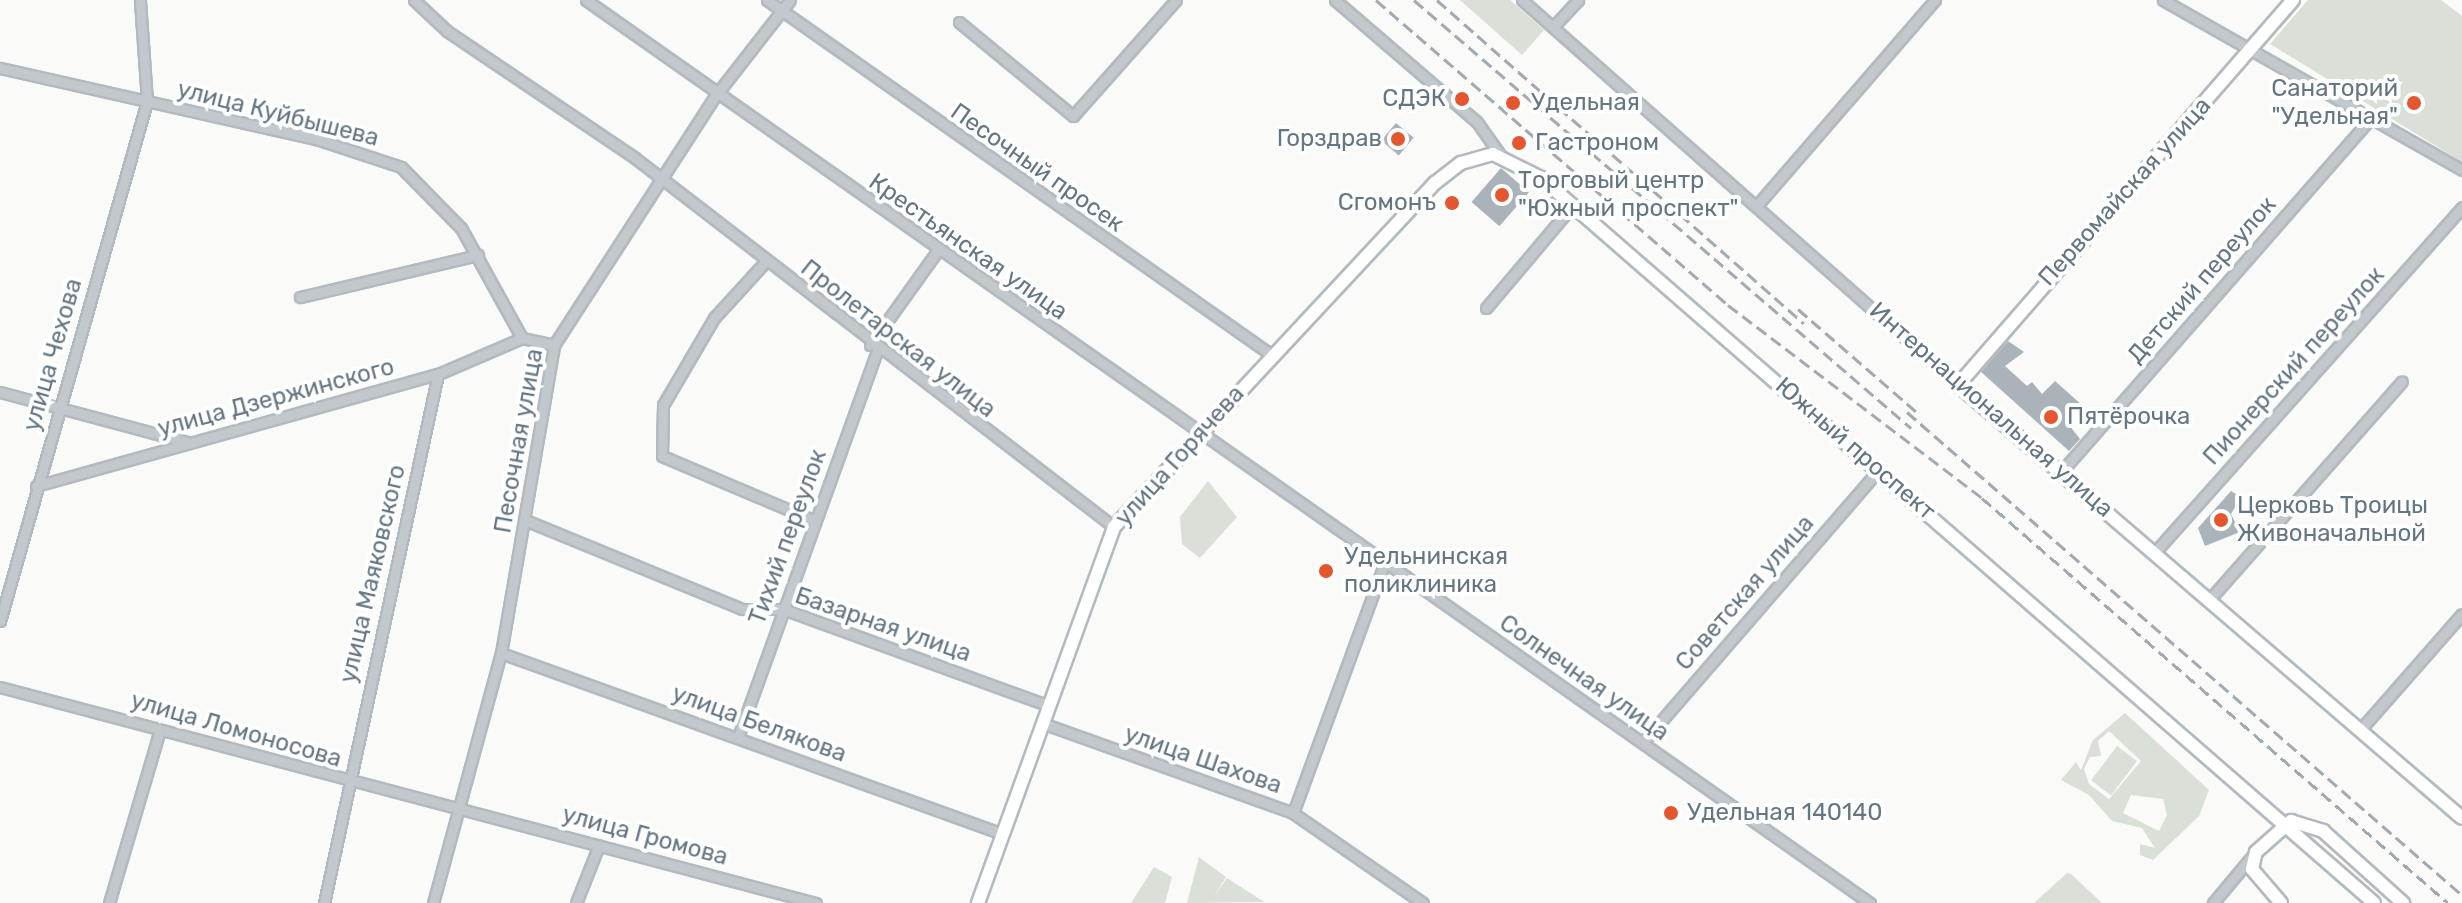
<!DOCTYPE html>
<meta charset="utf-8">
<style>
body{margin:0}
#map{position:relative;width:2462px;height:903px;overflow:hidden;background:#fafaf8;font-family:Rubik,sans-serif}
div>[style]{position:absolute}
.green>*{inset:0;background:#dadfd7;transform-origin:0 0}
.building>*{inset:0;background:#aab3b9;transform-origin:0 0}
.roads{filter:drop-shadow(2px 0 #b3babf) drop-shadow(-2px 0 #b3babf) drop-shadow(0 2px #b3babf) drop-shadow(0 -2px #b3babf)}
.minor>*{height:9px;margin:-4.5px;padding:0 4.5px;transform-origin:4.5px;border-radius:4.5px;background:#c3c8cc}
.secondary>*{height:12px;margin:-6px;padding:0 6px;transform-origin:6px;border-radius:6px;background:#fff}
.rail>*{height:3px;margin-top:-1.5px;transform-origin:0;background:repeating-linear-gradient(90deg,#a2aab0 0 12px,transparent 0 18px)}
.dots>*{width:22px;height:22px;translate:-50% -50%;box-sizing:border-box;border:4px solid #fff;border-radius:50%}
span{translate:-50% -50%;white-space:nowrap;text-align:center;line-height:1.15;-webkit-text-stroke:8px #fff;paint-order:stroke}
.poi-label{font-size:24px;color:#657683}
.right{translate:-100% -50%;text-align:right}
.left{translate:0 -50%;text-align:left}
.street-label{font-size:24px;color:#657683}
</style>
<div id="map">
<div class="green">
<div style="clip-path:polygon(1460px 0,1510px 0,1544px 30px,1522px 55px)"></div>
<div style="clip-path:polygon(2308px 0,2441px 0,2462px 16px,2462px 162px,2270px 44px)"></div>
<div style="clip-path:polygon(1208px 481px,1237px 517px,1200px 558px,1182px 544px,1180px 517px)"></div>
<div style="clip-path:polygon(evenodd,2125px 713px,2209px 790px,2199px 816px,2153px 860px,2140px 855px,2140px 844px,2155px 848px,2142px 828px,2112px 821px,2089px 795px,2061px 780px,2076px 762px,2081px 770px,2093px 740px,2125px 713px,2109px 731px,2141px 761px,2109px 799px,2089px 784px,2084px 769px,2090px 757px,2101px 756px,2098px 741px,2109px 731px,2125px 713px,2131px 795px,2163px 799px,2167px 815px,2159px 831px,2123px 813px,2131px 795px)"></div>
<div style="left:2117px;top:746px;width:25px;height:43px;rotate:37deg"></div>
<div style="clip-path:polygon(1199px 857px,1226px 877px,1213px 898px,1227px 878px,1264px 902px,1187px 903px)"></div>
<div style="clip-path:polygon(1154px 867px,1172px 877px,1165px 903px,1131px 903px)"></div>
<div style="clip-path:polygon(2067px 873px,2071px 874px,2102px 903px,2034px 903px)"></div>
</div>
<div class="building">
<div style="left:1396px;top:123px;width:23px;height:23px;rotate:40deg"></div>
<div style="left:1501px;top:168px;width:37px;height:45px;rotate:41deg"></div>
<div style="clip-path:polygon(2008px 341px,2024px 352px,2005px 366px,2027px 386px,2032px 382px,2042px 394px,2055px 381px,2083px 406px,2066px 421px,2080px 439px,2069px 451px,1981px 372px)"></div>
<div style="clip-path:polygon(2231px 491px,2241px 497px,2231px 514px,2240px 532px,2205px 546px,2198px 528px)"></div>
</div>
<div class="roads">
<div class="minor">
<div style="left:414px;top:0;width:45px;rotate:43.2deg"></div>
<div style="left:447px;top:31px;width:227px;rotate:34deg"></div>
<div style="left:635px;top:158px;width:605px;rotate:37.61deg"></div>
<div style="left:586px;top:0;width:1570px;rotate:35.12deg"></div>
<div style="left:767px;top:0;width:619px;rotate:35.13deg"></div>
<div style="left:1335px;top:0;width:187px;rotate:40.7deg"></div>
<div style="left:1477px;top:122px;width:42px;rotate:54.8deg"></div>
<div style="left:1522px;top:0;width:582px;rotate:41.45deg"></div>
<div style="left:2163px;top:0;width:344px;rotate:29.6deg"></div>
<div style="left:959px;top:22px;width:148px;rotate:39.5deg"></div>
<div style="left:1073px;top:116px;width:155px;rotate:-48.4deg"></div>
<div style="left:1553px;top:27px;width:37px;rotate:-47deg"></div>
<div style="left:0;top:68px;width:324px;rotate:12.7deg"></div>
<div style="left:316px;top:139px;width:89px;rotate:18.2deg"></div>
<div style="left:401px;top:167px;width:86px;rotate:45.5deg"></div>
<div style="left:461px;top:228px;width:126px;rotate:61deg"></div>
<div style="left:522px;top:338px;width:33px;rotate:12deg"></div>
<div style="left:1759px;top:203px;width:269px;rotate:-49.1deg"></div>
<div style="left:766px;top:261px;width:77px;rotate:132.4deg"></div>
<div style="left:714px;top:318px;width:101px;rotate:120.4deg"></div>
<div style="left:663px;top:405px;width:51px;rotate:91.1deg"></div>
<div style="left:662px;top:456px;width:166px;rotate:23deg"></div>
<div style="left:300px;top:297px;width:183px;rotate:-13.3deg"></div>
<div style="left:1486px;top:308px;width:135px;rotate:-49.8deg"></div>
<div style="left:870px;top:345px;width:117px;rotate:-54.4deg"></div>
<div style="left:0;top:392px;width:193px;rotate:15deg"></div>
<div style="left:2061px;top:472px;width:475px;rotate:-48.8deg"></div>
<div style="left:36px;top:486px;width:417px;rotate:-15.6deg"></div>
<div style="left:438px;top:374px;width:91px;rotate:-23.2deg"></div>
<div style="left:525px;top:520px;width:235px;rotate:22.3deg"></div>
<div style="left:742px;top:609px;width:41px"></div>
<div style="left:783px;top:609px;width:283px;rotate:20deg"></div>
<div style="left:2155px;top:552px;width:462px;rotate:-48.3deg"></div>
<div style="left:2210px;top:599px;width:290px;rotate:-48.6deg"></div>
<div style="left:0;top:621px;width:540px;rotate:-74.21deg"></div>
<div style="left:147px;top:101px;width:101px;rotate:-94deg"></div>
<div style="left:501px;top:653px;width:534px;rotate:19.83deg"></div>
<div style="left:0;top:687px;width:844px;rotate:14.83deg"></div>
<div style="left:1042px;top:723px;width:267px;rotate:19.7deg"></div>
<div style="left:1293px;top:813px;width:158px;rotate:34.7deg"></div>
<div style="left:2360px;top:730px;width:154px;rotate:-48.7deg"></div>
<div style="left:738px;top:737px;width:411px;rotate:-70.2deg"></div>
<div style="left:1643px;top:742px;width:360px;rotate:-49.1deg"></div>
<div style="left:1293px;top:813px;width:267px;rotate:-69.9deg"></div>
<div style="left:109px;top:903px;width:180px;rotate:-73.6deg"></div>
<div style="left:324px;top:903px;width:541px;rotate:-77.84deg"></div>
<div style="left:433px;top:903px;width:259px;rotate:-74.8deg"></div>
<div style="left:501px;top:653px;width:313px;rotate:-80.2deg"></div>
<div style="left:554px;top:345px;width:298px;rotate:-57.1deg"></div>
<div style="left:716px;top:95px;width:120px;rotate:-52.1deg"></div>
<div style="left:576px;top:903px;width:62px;rotate:-68.4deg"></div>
<div style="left:2213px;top:903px;width:64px;rotate:-50.1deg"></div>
</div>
<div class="secondary">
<div style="left:2293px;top:0;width:510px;rotate:131.03deg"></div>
<div style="left:1958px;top:385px;width:664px;rotate:40.67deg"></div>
<div style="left:978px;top:903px;width:400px;rotate:-70.1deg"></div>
<div style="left:1114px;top:527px;width:471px;rotate:-47deg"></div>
<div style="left:1435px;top:183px;width:33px;rotate:-38deg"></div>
<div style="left:1461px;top:163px;width:33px;rotate:-16deg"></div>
<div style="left:1493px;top:154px;width:54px;rotate:26.6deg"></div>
<div style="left:1541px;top:178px;width:1104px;rotate:41.03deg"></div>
<div style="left:2281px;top:903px;width:45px;rotate:-130.5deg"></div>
<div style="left:2252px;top:869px;width:17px;rotate:-77deg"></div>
<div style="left:2256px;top:852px;width:47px;rotate:-41.5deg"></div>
<div style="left:2291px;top:821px;width:34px;rotate:17deg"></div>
<div style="left:2323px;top:831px;width:108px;rotate:42deg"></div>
</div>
</div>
<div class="rail">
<div style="left:1376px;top:0;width:466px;rotate:40.9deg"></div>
<div style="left:1728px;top:305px;width:319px;rotate:37.2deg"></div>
<div style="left:1982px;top:498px;width:617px;rotate:40.99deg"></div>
<div style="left:1414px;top:0;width:656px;rotate:40.73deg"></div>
<div style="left:1437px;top:0;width:489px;rotate:41.4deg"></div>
<div style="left:1798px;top:309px;width:160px;rotate:41deg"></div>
<div style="left:1907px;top:412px;width:736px;rotate:41.03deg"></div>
</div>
<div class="dots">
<div style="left:1462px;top:99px;background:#e4572e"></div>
<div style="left:1513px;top:103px;background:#e4572e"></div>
<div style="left:2414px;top:103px;background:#e4572e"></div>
<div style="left:1398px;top:139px;background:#e4572e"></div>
<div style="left:1519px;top:143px;background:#e4572e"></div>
<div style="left:1502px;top:195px;background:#e4572e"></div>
<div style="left:1452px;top:203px;background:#e4572e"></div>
<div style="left:2051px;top:417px;background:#e4572e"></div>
<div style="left:2221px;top:520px;background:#e4572e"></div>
<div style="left:1326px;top:571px;background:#e4572e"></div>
<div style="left:1671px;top:813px;background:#e4572e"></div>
</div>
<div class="poi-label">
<span class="right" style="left:2398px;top:103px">Санаторий<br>"Удельная"</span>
<span class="right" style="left:1446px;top:99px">СДЭК</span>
<span class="left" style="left:1531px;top:103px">Удельная</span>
<span class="right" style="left:1382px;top:139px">Горздрав</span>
<span class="left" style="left:1535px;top:143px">Гастроном</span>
<span class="left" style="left:1518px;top:195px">Торговый центр<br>"Южный проспект"</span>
<span class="right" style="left:1436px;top:203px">Сгомонъ</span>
<span class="left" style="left:2067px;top:417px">Пятёрочка</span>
<span class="left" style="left:2237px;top:520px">Церковь Троицы<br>Живоначальной</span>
<span class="left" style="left:1344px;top:571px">Удельнинская<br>поликлиника</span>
<span class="left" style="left:1687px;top:813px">Удельная 140140</span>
</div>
<div class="street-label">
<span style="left:278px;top:114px;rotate:14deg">улица Куйбышева</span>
<span style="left:1037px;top:168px;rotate:35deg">Песочный просек</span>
<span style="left:2125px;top:192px;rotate:-48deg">Первомайская улица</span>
<span style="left:968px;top:247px;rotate:35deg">Крестьянская улица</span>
<span style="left:2202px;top:280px;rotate:-49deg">Детский переулок</span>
<span style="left:898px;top:339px;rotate:38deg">Пролетарская улица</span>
<span style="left:53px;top:355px;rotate:-74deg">улица Чехова</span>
<span style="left:2294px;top:366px;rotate:-48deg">Пионерский переулок</span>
<span style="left:276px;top:398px;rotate:-15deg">улица Дзержинского</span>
<span style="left:1991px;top:410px;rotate:41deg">Интернациональная улица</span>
<span style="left:519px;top:441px;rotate:-80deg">Песочная улица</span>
<span style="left:1855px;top:449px;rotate:41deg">Южный проспект</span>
<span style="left:1180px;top:456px;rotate:-48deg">улица Горячева</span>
<span style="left:788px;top:537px;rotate:-70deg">Тихий переулок</span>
<span style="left:373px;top:574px;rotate:-77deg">улица Маяковского</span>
<span style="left:1745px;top:593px;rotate:-49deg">Советская улица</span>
<span style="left:883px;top:625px;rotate:19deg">Базарная улица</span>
<span style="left:1584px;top:678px;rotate:35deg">Солнечная улица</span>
<span style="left:759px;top:724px;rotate:20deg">улица Белякова</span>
<span style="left:236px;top:730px;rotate:16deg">улица Ломоносова</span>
<span style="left:1203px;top:760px;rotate:19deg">улица Шахова</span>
<span style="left:645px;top:836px;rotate:15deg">улица Громова</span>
</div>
</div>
